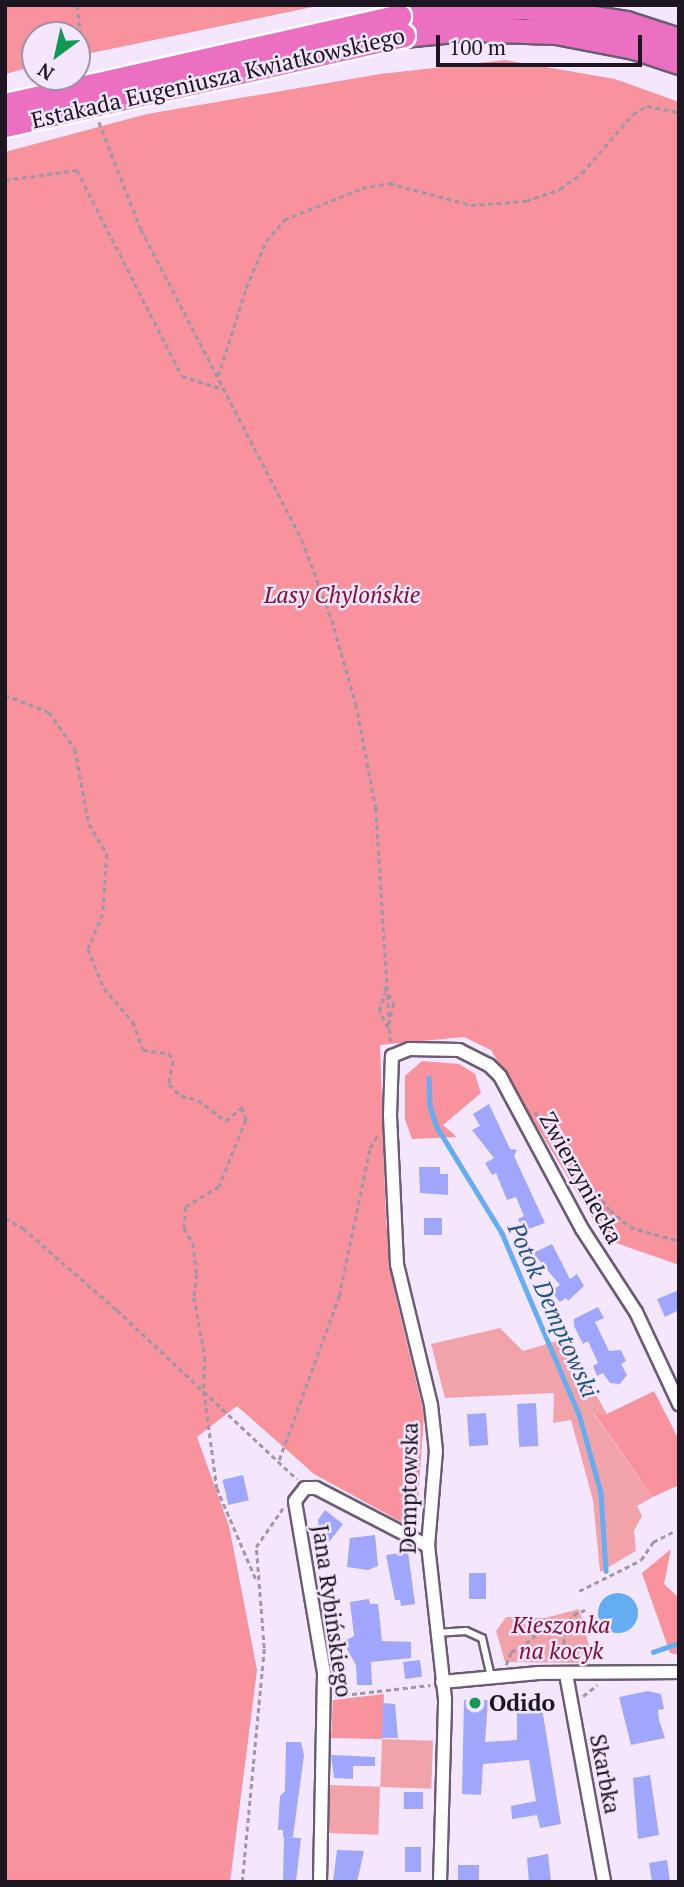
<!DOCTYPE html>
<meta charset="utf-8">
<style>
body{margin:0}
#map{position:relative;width:684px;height:1887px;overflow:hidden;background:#f4e7fd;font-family:"PT Serif",serif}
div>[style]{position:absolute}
.green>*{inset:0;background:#f2a3aa;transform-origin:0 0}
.forest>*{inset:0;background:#f8929c}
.water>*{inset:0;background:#64adf2}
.round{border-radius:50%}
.stream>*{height:4.5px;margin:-2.25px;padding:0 2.25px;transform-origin:2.25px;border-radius:2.25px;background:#64adf2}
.building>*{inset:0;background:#9fa6fc;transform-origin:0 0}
.path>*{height:2.5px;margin-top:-1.25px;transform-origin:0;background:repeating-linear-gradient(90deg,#a096a7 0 5px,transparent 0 8.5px)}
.roads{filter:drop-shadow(2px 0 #6a5c74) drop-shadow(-2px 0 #6a5c74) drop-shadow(0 2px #6a5c74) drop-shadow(0 -2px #6a5c74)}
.lane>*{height:6px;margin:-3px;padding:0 3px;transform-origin:3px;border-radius:3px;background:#fff}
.street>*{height:12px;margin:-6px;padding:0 6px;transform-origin:6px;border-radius:6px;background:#fff}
.highway>*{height:23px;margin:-11.5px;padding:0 11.5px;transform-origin:11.5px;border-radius:11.5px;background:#ec70c2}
.bridges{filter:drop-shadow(2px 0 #fff) drop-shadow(-2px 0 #fff) drop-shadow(0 2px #fff) drop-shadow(0 -2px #fff)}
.highway-bridge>*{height:23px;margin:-11.5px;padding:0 11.5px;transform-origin:11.5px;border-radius:11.5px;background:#ec70c2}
.dots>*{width:19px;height:19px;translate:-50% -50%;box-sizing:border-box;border:4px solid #f4e7fd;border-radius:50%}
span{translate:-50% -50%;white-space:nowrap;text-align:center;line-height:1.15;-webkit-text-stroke:5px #f4e7fd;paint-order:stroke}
.street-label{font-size:23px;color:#1c1620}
.park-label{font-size:23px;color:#890d30;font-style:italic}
.poi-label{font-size:23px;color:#1c1620;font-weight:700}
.left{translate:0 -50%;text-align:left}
.water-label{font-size:24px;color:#225683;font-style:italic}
.frame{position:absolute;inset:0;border:7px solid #1c1620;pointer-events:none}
.north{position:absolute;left:21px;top:21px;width:70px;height:70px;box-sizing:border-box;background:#f4e7fd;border:2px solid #9e93a5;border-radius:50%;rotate:213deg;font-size:19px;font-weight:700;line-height:28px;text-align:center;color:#1c1620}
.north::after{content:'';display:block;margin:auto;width:24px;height:32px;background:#139755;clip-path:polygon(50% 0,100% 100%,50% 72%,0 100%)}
.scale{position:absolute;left:436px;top:35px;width:206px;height:32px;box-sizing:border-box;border:4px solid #1c1620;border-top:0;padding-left:9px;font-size:21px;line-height:24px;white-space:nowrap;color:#1c1620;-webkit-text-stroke:5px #f4e7fd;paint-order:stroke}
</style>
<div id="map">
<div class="green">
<div style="clip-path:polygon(500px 1328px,523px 1351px,564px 1339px,607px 1414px,593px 1413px,653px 1497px,637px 1506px,642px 1516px,634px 1531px,636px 1551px,600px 1572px,593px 1500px,571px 1420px,553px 1423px,554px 1393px,445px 1398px,431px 1344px)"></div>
<div style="clip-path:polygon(579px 1609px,589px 1646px,580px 1663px,505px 1662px,496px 1631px,506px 1617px,545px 1618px)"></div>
<div style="left:382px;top:1739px;width:51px;height:48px;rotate:2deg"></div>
<div style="left:330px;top:1785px;width:50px;height:48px;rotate:2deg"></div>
</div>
<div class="forest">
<div style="clip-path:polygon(5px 5px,322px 5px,77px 56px,77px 35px,35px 35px,35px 66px,5px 74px)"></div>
<div style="clip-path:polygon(505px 60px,615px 79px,679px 102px,679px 1265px,605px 1239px,491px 1050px,464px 1037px,380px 1045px,386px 1220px,397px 1302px,424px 1414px,416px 1530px,314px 1474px,237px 1406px,197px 1437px,229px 1526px,257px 1670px,230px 1882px,5px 1882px,5px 152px,147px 114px,380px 74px)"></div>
<div style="clip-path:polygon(422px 1061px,459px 1064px,475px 1074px,481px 1093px,443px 1125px,457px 1137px,412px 1139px,405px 1119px,405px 1076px)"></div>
<div style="clip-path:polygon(654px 1391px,679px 1440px,679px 1485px,653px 1497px,593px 1412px,607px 1414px)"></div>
<div style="clip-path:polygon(671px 1549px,664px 1584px,679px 1598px,679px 1655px,670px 1653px,642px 1573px)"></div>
<div style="clip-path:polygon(384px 1694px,382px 1739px,331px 1738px,333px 1700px)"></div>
</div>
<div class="water">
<div class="round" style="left:598px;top:1593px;width:40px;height:40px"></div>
</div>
<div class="stream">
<div style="left:429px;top:1078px;width:28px;rotate:88deg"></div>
<div style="left:430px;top:1106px;width:22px;rotate:72deg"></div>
<div style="left:437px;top:1127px;width:124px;rotate:58.5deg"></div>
<div style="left:502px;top:1233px;width:197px;rotate:67deg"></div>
<div style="left:579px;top:1414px;width:82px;rotate:74.4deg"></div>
<div style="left:601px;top:1493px;width:78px;rotate:86.3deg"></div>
<div style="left:653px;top:1652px;width:28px;rotate:-19deg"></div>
</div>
<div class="building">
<div style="clip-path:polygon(489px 1104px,510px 1149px,517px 1150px,514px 1156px,545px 1223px,523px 1231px,518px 1219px,524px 1216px,516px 1197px,507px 1200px,496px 1173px,492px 1175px,485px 1163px,494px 1158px,472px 1130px,480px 1126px,473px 1114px)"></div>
<div style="clip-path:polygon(419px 1167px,440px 1167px,440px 1174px,448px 1174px,448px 1195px,420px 1193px)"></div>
<div style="left:424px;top:1218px;width:18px;height:17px"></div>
<div style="clip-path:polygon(552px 1244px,570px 1279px,577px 1274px,584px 1286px,568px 1301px,566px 1298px,560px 1302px,551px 1291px,560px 1285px,533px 1253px)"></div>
<div style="clip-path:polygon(679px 1290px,679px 1310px,665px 1317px,657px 1299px)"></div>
<div style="clip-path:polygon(598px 1307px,604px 1318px,595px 1322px,609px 1351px,621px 1350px,626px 1361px,621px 1364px,627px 1375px,620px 1384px,610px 1383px,603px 1373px,597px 1376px,593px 1366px,598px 1363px,588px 1341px,583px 1344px,574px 1326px,574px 1319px)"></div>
<div style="left:536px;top:1403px;width:43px;height:19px;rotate:87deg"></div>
<div style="left:486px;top:1413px;width:32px;height:19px;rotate:86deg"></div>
<div style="left:243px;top:1475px;width:26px;height:21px;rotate:77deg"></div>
<div style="clip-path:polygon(325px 1510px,343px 1524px,329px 1542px,328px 1535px,320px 1536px,318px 1520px)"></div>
<div style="clip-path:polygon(375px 1535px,378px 1566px,368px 1570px,347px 1567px,350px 1538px)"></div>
<div style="clip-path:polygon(408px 1552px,415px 1604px,401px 1606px,400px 1600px,395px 1600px,386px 1555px)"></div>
<div style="left:469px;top:1573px;width:17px;height:26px"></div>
<div style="clip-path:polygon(369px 1599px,370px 1604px,378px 1604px,382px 1641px,411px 1642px,411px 1658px,371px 1662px,372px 1685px,357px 1685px,356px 1665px,343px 1642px,354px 1636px,350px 1602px)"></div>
<div style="left:420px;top:1660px;width:17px;height:17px;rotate:83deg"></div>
<div style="clip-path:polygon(648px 1691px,661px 1694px,664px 1709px,658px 1710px,659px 1720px,665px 1738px,631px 1745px,619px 1697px)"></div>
<div style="clip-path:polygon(540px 1696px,561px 1824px,540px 1828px,537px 1815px,512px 1819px,511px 1806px,536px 1801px,529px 1760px,483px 1764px,481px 1795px,462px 1794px,464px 1700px,488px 1700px,485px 1742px,517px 1740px,517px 1700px)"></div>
<div style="clip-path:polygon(383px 1703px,395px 1704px,398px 1738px,382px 1738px)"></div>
<div style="clip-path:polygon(286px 1742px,301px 1742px,304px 1755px,293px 1837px,283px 1837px,283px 1830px,278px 1830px,280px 1796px,285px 1791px)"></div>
<div style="clip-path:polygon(331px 1755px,375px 1757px,375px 1766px,353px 1766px,353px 1779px,334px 1778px)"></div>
<div style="clip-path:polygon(650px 1775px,659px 1835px,638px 1839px,633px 1778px)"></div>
<div style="left:404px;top:1792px;width:19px;height:17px"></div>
<div style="clip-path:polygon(284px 1837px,301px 1838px,296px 1881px,283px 1880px)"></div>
<div style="left:405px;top:1847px;width:16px;height:25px"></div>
<div style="clip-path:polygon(337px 1850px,364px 1851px,357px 1882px,333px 1882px)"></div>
<div style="clip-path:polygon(548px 1854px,551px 1882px,529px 1882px,527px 1858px)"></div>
<div style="clip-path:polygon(667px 1860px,670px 1882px,652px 1882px,649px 1863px)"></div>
<div style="left:458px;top:1865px;width:21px;height:17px"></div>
</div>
<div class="path">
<div style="left:77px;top:5px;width:64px;rotate:81.9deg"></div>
<div style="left:99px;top:122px;width:115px;rotate:68.6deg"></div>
<div style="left:141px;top:229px;width:350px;rotate:62.6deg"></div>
<div style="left:302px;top:540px;width:85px;rotate:69.4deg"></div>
<div style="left:332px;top:620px;width:87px;rotate:74.1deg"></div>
<div style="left:356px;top:704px;width:106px;rotate:79.1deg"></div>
<div style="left:376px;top:808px;width:236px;rotate:86.4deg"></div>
<div style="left:5px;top:180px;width:73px;rotate:-7.9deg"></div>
<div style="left:77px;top:170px;width:231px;rotate:63deg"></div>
<div style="left:182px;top:376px;width:43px;rotate:17.6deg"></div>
<div style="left:218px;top:376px;width:92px;rotate:-72.3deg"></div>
<div style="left:246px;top:288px;width:51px;rotate:-66.9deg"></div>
<div style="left:266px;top:241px;width:28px;rotate:-49deg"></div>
<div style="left:284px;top:220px;width:84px;rotate:-22.3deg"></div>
<div style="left:362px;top:188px;width:27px;rotate:-10deg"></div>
<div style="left:389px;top:183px;width:85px;rotate:15deg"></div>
<div style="left:471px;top:205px;width:55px;rotate:-4.2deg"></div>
<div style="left:526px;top:201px;width:36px;rotate:-19deg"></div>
<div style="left:560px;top:189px;width:27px;rotate:-36deg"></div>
<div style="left:582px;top:173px;width:78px;rotate:-49.2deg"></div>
<div style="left:633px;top:114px;width:16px;rotate:-30deg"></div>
<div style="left:647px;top:106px;width:33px;rotate:11deg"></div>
<div style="left:5px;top:695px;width:47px;rotate:21.1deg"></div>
<div style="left:49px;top:712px;width:45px;rotate:54.9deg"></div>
<div style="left:75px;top:749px;width:76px;rotate:79.4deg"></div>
<div style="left:89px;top:824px;width:35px;rotate:59deg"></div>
<div style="left:107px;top:854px;width:60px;rotate:93.8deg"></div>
<div style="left:103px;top:914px;width:38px;rotate:113deg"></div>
<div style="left:88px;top:949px;width:42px;rotate:67.7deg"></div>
<div style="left:104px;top:988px;width:45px;rotate:49.5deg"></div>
<div style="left:133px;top:1022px;width:30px;rotate:70deg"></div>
<div style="left:143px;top:1050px;width:26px;rotate:7deg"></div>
<div style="left:169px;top:1053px;width:9px;rotate:63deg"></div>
<div style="left:173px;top:1061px;width:23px;rotate:100deg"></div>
<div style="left:169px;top:1084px;width:17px;rotate:45deg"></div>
<div style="left:181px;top:1096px;width:17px;rotate:13deg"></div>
<div style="left:198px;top:1100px;width:35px;rotate:37deg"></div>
<div style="left:226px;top:1121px;width:21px;rotate:-41deg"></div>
<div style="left:242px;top:1107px;width:14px;rotate:73deg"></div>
<div style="left:246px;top:1120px;width:72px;rotate:111.9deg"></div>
<div style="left:219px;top:1187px;width:39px;rotate:149deg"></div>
<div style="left:186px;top:1207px;width:21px;rotate:95deg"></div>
<div style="left:184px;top:1228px;width:17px;rotate:59deg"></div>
<div style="left:193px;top:1243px;width:31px;rotate:83deg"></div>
<div style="left:197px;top:1274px;width:23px;rotate:97deg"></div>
<div style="left:194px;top:1297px;width:61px;rotate:79.6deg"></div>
<div style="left:205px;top:1357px;width:34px;rotate:92deg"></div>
<div style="left:204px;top:1391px;width:98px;rotate:82.4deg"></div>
<div style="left:217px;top:1488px;width:102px;rotate:66.9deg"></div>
<div style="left:384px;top:987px;width:19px;rotate:58deg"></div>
<div style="left:394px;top:1003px;width:26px;rotate:103deg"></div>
<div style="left:388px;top:1028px;width:19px;rotate:-118deg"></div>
<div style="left:379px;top:1011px;width:20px;rotate:-72deg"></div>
<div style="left:535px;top:1112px;width:123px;rotate:52.6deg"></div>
<div style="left:610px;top:1210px;width:26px;rotate:40deg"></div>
<div style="left:630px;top:1227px;width:51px;rotate:15.9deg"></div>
<div style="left:5px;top:1218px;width:21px;rotate:29deg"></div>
<div style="left:23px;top:1228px;width:125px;rotate:41.1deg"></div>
<div style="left:117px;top:1310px;width:247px;rotate:43.2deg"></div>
<div style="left:279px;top:1460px;width:175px;rotate:-69.9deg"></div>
<div style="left:339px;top:1296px;width:151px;rotate:-78.2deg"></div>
<div style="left:370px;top:1148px;width:14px;rotate:-60deg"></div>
<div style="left:579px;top:1591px;width:69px;rotate:-26.6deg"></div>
<div style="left:641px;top:1560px;width:22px;rotate:-56deg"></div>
<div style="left:653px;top:1542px;width:22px;rotate:-27deg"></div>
<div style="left:572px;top:1659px;width:17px;rotate:-118deg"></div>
<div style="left:564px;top:1644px;width:16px;rotate:-94deg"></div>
<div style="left:563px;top:1628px;width:16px;rotate:-52deg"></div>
<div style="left:573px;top:1615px;width:13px;rotate:-23deg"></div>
<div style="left:506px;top:1665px;width:14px;rotate:-69deg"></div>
<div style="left:511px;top:1652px;width:26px;rotate:-32deg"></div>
<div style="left:533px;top:1638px;width:17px;rotate:-65deg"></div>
<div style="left:540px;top:1623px;width:9px;rotate:-18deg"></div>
<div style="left:549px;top:1620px;width:16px;rotate:30deg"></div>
<div style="left:335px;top:1696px;width:96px;rotate:-6.6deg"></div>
<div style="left:583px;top:1696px;width:18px;rotate:-38deg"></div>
<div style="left:242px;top:1882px;width:235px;rotate:-84.6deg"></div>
<div style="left:264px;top:1648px;width:101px;rotate:-94.5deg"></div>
<div style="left:256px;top:1547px;width:47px;rotate:-55.3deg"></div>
</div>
<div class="roads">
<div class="lane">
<div style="left:436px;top:1633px;width:30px;rotate:-4deg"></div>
<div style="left:466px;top:1631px;width:17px;rotate:24deg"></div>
<div style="left:482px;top:1638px;width:40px;rotate:77deg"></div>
</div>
<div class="street">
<div style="left:566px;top:1674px;width:211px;rotate:79.6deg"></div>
<div style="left:442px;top:1682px;width:97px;rotate:-5.3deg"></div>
<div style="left:539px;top:1673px;width:140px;rotate:-0.4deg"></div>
<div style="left:320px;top:1882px;width:209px;rotate:-88.9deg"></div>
<div style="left:324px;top:1673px;width:174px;rotate:-99.6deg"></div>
<div style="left:295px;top:1501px;width:16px;rotate:-52deg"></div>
<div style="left:305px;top:1488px;width:11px"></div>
<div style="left:316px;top:1488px;width:126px;rotate:27.4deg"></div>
<div style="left:440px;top:1882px;width:183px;rotate:-88.4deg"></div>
<div style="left:445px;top:1699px;width:154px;rotate:-96.3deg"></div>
<div style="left:428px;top:1546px;width:95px;rotate:-85.2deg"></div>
<div style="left:436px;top:1451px;width:46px;rotate:-96.2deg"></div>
<div style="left:431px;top:1405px;width:145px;rotate:-103.6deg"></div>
<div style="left:397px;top:1264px;width:149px;rotate:-92.7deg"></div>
<div style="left:390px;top:1115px;width:59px;rotate:-88.1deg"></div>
<div style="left:392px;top:1056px;width:18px;rotate:-22deg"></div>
<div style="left:409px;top:1049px;width:50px;rotate:1.1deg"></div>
<div style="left:459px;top:1050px;width:34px;rotate:27deg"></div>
<div style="left:489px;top:1065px;width:16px;rotate:45deg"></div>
<div style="left:500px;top:1076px;width:174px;rotate:61.8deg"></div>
<div style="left:582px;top:1229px;width:99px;rotate:57deg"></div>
<div style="left:636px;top:1312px;width:102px;rotate:64.9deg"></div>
</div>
<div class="highway">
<div style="left:399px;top:16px;width:125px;rotate:-4.1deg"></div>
<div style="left:524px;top:7px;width:103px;rotate:8.9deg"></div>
<div style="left:626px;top:23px;width:56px;rotate:17.8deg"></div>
<div style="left:403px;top:35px;width:62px;rotate:-5.5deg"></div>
<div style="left:465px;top:29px;width:91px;rotate:1.9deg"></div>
<div style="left:556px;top:32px;width:79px;rotate:10.9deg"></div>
<div style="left:634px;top:47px;width:47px;rotate:18.4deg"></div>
</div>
</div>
<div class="bridges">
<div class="highway-bridge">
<div style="left:5px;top:105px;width:404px;rotate:-12.7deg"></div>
<div style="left:5px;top:125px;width:408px;rotate:-12.7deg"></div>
</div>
</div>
<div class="dots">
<div style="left:475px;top:1703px;background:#139755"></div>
</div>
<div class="street-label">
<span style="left:218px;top:78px;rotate:-13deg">Estakada Eugeniusza Kwiatkowskiego</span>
<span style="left:581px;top:1178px;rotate:61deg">Zwierzyniecka</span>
<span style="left:409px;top:1488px;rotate:-89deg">Demptowska</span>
<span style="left:332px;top:1611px;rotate:82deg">Jana Rybińskiego</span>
<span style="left:605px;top:1774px;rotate:79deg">Skarbka</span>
</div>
<div class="park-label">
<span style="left:342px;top:595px">Lasy Chylońskie</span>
<span style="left:561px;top:1638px">Kieszonka<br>na kocyk</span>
</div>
<div class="poi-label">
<span class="left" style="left:489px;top:1703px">Odido</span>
</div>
<div class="water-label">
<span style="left:553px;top:1310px;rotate:66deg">Potok Demptowski</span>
</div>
<div class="frame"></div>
<div class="north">N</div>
<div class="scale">100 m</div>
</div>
